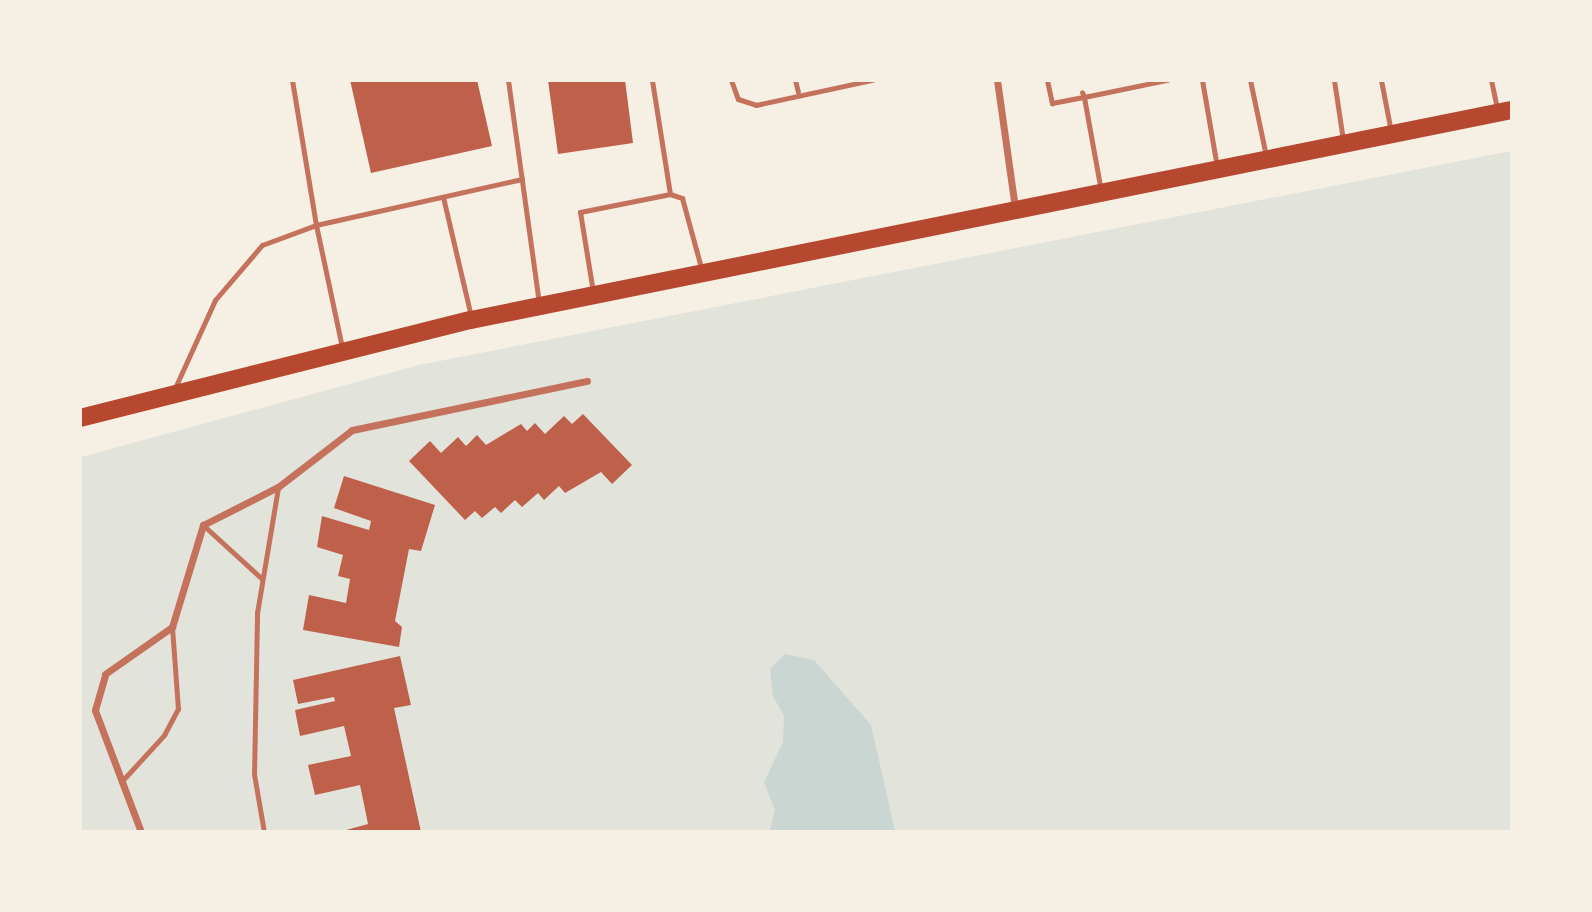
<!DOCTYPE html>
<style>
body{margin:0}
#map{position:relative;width:1592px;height:912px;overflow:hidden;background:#f6efe4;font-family:"Fira Sans",sans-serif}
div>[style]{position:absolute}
.green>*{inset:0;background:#e2e4dc}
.water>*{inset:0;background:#c9d6d2}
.building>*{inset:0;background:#bf614a}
.service>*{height:5px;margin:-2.5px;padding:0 2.5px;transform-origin:2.5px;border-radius:2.5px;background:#c5725c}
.minor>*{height:7px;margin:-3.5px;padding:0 3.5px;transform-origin:3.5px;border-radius:3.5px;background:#c5725c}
.primary>*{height:18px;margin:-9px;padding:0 9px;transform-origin:9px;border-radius:9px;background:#b5482f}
span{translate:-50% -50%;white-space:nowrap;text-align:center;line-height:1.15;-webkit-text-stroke:5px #f6efe4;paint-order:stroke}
.frame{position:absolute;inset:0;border:82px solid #f6efe4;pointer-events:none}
</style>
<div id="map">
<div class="green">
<div style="clip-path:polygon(1511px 151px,1511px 831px,81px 832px,81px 457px,419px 365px)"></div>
</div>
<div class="water">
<div style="clip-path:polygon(785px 654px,814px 660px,871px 725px,895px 831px,770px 831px,775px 810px,764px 782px,783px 742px,784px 716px,773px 696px,770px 669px)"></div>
</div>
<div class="building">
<div style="clip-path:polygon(350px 80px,477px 80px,492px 146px,371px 173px)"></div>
<div style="clip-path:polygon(548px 80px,625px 80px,633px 143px,558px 154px)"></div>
<div style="clip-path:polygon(583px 414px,632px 465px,612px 484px,601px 472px,565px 493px,559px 486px,544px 500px,538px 493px,522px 507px,515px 500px,501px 513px,495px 507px,482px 518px,475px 511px,465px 520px,409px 461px,430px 441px,441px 453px,458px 437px,466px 446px,477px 435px,486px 445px,521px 424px,527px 431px,535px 423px,545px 434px,564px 416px,572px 424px)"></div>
<div style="clip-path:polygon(344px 476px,435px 505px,421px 551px,409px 549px,395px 621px,402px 627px,399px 647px,303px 630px,309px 595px,346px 603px,350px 579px,338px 576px,343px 555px,317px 547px,322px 516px,369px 530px,371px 521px,334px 508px)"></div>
<div style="clip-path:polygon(400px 656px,411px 705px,394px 708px,421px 832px,339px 832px,368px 824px,360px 785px,315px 795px,308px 765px,351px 756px,344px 726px,300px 736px,295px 710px,335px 701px,334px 697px,298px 704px,293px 680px)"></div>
</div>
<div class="service">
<div style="left:292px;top:80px;width:147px;rotate:80.6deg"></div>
<div style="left:316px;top:225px;width:211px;rotate:-12.6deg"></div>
<div style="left:508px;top:80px;width:225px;rotate:82.1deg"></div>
<div style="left:731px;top:80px;width:20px;rotate:70deg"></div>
<div style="left:738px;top:99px;width:19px;rotate:18deg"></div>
<div style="left:756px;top:105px;width:119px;rotate:-12.2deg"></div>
<div style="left:795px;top:80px;width:12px;rotate:76deg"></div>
<div style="left:1047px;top:80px;width:24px;rotate:78deg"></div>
<div style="left:1052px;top:103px;width:33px;rotate:-11deg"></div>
<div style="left:1084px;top:97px;width:5px;rotate:-112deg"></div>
<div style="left:1202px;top:80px;width:88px;rotate:80.2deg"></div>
<div style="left:1250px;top:80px;width:78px;rotate:78.1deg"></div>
<div style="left:1334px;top:80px;width:61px;rotate:81.5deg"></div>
<div style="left:1381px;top:80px;width:53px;rotate:79.1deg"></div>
<div style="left:1491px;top:80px;width:29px;rotate:78deg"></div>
<div style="left:1101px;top:191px;width:96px;rotate:-100.3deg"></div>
<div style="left:1084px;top:97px;width:85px;rotate:-11.6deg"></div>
<div style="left:670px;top:194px;width:13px;rotate:18deg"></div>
<div style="left:682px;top:198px;width:76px;rotate:74.7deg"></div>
<div style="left:443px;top:197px;width:122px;rotate:76.8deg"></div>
<div style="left:593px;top:292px;width:81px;rotate:-99.2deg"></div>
<div style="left:580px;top:212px;width:92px;rotate:-11.3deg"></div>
<div style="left:670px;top:194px;width:115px;rotate:-99deg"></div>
<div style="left:174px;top:390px;width:99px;rotate:-65.5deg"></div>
<div style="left:215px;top:300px;width:72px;rotate:-49.5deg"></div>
<div style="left:262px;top:245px;width:58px;rotate:-20.3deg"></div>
<div style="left:316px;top:225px;width:125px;rotate:78deg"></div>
<div style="left:203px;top:525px;width:79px;rotate:42.4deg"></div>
<div style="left:121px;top:782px;width:64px;rotate:-47.5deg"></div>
<div style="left:164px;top:735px;width:30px;rotate:-62deg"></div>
<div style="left:178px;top:709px;width:82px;rotate:-94.2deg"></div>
<div style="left:264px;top:832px;width:59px;rotate:-99.8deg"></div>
<div style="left:254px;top:774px;width:161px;rotate:-88.9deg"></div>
<div style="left:257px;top:613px;width:128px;rotate:-80.5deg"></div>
</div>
<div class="minor">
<div style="left:997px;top:80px;width:129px;rotate:82deg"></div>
<div style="left:141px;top:832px;width:130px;rotate:-110.7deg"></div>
<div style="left:95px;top:710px;width:37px;rotate:-74deg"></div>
<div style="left:105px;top:674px;width:82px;rotate:-35deg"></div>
<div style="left:172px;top:627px;width:107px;rotate:-73.1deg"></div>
<div style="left:203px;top:525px;width:84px;rotate:-26.9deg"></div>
<div style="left:278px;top:487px;width:93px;rotate:-37.6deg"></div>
<div style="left:352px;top:430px;width:240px;rotate:-11.8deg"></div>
</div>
<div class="primary">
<div style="left:80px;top:418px;width:403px;rotate:-14.1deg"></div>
<div style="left:471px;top:320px;width:1062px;rotate:-11.41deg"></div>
</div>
<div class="frame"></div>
</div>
